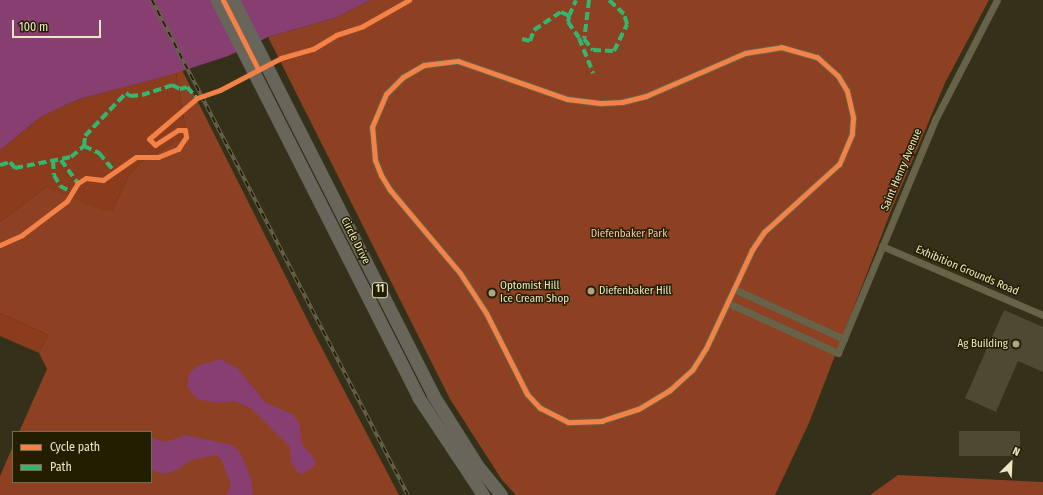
<!DOCTYPE html>
<style>
body{margin:0}
#map{position:relative;width:1043px;height:495px;overflow:hidden;background:#34301a;font-family:"Fira Sans Condensed",sans-serif}
div>[style]{position:absolute}
.green>*{inset:0;background:#8d4022}
.forest>*{inset:0;background:#8b3c1d}
.water>*{inset:0;background:#873e71}
.building>*{inset:0;background:#4f4833;transform-origin:0 0}
.street>*{height:7px;margin:-3.5px;padding:0 3.5px;transform-origin:3.5px;border-radius:3.5px;background:#676348}
.highway>*{height:13px;margin:-6.5px;padding:0 6.5px;transform-origin:6.5px;border-radius:6.5px;background:#68665b}
.rail>*{height:3.5px;margin-top:-1.75px;transform-origin:0;background:repeating-linear-gradient(90deg,#241e01 0 6px,#66624b 0 12px);box-sizing:border-box;border-block:1px solid #66624b}
.quiet>*{height:4px;margin-top:-2px;transform-origin:0;background:repeating-linear-gradient(90deg,#33b770 0 8px,transparent 0 12px)}
.cycleway>*{height:5px;margin:-2.5px;padding:0 2.5px;transform-origin:2.5px;border-radius:2.5px;background:#f48246}
.dots>*{width:11px;height:11px;translate:-50% -50%;box-sizing:border-box;border:2px solid #241e01;border-radius:50%}
span{translate:-50% -50%;white-space:nowrap;text-align:center;line-height:1.15;-webkit-text-stroke:3px #241e01;paint-order:stroke}
.shield-label span{padding:1px 3px;background:#241e01;border:1px solid;border-radius:3px;-webkit-text-stroke-width:0}
.shield-label{font-size:10px;color:#ece6c2;font-weight:700}
.street-label{font-size:11px;color:#ece6c2}
.park-label{font-size:11px;color:#f8c4b3}
.poi-label{font-size:11px;color:#ece6c2}
.left{translate:0 -50%;text-align:left}
.right{translate:-100% -50%;text-align:right}
.legend{position:absolute;left:12px;top:431px;width:140px;height:52px;box-sizing:border-box;background:#241e01;border:1px solid #746e4e;margin:0;padding:5px 7px;list-style:none;font-size:12px;color:#ece6c2}
.legend li{display:flex;align-items:center;gap:8px;height:20px}
.legend b{width:20px;border:1px solid #746e4e}
.north{position:absolute;left:991px;top:443px;width:40px;height:40px;-webkit-text-stroke:3px #241e01;paint-order:stroke;rotate:24deg;font-size:11px;font-weight:700;line-height:16px;text-align:center;color:#ece6c2}
.north::after{content:'';display:block;margin:auto;width:14px;height:18px;background:#ece6c2;clip-path:polygon(50% 0,100% 100%,50% 72%,0 100%)}
.scale{position:absolute;left:12px;top:20px;width:89px;height:18px;box-sizing:border-box;border:2px solid #ece6c2;border-top:0;padding-left:5px;font-size:12px;line-height:14px;white-space:nowrap;color:#ece6c2;-webkit-text-stroke:3px #241e01;paint-order:stroke}
</style>
<div id="map">
<div class="green">
<div style="clip-path:polygon(371px 0,989px 0,945px 83px,891px 211px,809px 423px,775px 495px,516px 495px,502px 480px,450px 399px,268px 37px,335px 18px)"></div>
<div style="clip-path:polygon(182px 70px,314px 333px,399px 495px,0 495px,0 476px,13px 446px,13px 482px,151px 482px,151px 432px,19px 432px,47px 369px,39px 353px,48px 335px,0 313px,0 222px,46px 187px,112px 211px,129px 175px,140px 163px,182px 138px,186px 131px,176px 73px)"></div>
<div style="clip-path:polygon(898px 475px,1043px 482px,1043px 495px,870px 495px)"></div>
</div>
<div class="forest">
<div style="clip-path:polygon(176px 73px,186px 131px,182px 138px,140px 163px,129px 175px,112px 211px,103px 211px,46px 187px,0 222px,0 150px,42px 116px,79px 99px)"></div>
<div style="clip-path:polygon(0 313px,48px 335px,39px 353px,0 336px)"></div>
</div>
<div class="water">
<div style="clip-path:polygon(0 0,371px 0,335px 18px,268px 37px,228px 56px,170px 75px,79px 99px,42px 116px,0 150px)"></div>
<div style="clip-path:polygon(221px 359px,238px 369px,265px 402px,292px 414px,299px 422px,302px 444px,315px 459px,315px 466px,302px 474px,297px 472px,291px 461px,290px 447px,252px 409px,235px 401px,216px 403px,197px 399px,187px 387px,189px 373px,199px 365px)"></div>
<div style="clip-path:polygon(185px 435px,232px 445px,240px 452px,251px 478px,253px 495px,227px 495px,231px 484px,221px 459px,215px 455px,189px 461px,178px 470px,163px 474px,151px 470px,151px 438px,166px 442px)"></div>
</div>
<div class="building">
<div style="clip-path:polygon(1004px 310px,1043px 327px,1043px 372px,1018px 361px,996px 412px,965px 398px)"></div>
<div style="left:1020px;top:431px;width:25px;height:61px;rotate:90deg"></div>
</div>
<div class="street">
<div style="left:781px;top:47px;width:37px;rotate:16deg"></div>
<div style="left:817px;top:57px;width:28px;rotate:42deg"></div>
<div style="left:838px;top:76px;width:17px;rotate:59deg"></div>
<div style="left:847px;top:91px;width:28px;rotate:77deg"></div>
<div style="left:853px;top:118px;width:16px;rotate:94deg"></div>
<div style="left:852px;top:134px;width:33px;rotate:113deg"></div>
<div style="left:839px;top:164px;width:101px;rotate:137.8deg"></div>
<div style="left:764px;top:232px;width:22px;rotate:124deg"></div>
<div style="left:752px;top:250px;width:108px;rotate:115.1deg"></div>
<div style="left:706px;top:348px;width:26px;rotate:122deg"></div>
<div style="left:692px;top:370px;width:30px;rotate:138deg"></div>
<div style="left:670px;top:390px;width:37px;rotate:149deg"></div>
<div style="left:638px;top:409px;width:38px;rotate:162deg"></div>
<div style="left:602px;top:421px;width:34px;rotate:178deg"></div>
<div style="left:568px;top:422px;width:31px;rotate:-153deg"></div>
<div style="left:540px;top:408px;width:19px;rotate:-133deg"></div>
<div style="left:527px;top:394px;width:91px;rotate:-116.8deg"></div>
<div style="left:486px;top:313px;width:48px;rotate:-123deg"></div>
<div style="left:460px;top:273px;width:109px;rotate:-130.1deg"></div>
<div style="left:390px;top:190px;width:17px;rotate:-121deg"></div>
<div style="left:381px;top:175px;width:16px;rotate:-112deg"></div>
<div style="left:375px;top:160px;width:33px;rotate:-95deg"></div>
<div style="left:372px;top:127px;width:36px;rotate:-67deg"></div>
<div style="left:386px;top:94px;width:24px;rotate:-45deg"></div>
<div style="left:403px;top:77px;width:24px;rotate:-30deg"></div>
<div style="left:424px;top:65px;width:34px;rotate:-7deg"></div>
<div style="left:458px;top:61px;width:115px;rotate:19.2deg"></div>
<div style="left:567px;top:99px;width:35px;rotate:7deg"></div>
<div style="left:602px;top:103px;width:20px;rotate:-3deg"></div>
<div style="left:622px;top:102px;width:25px;rotate:-14deg"></div>
<div style="left:646px;top:96px;width:108px;rotate:-23.5deg"></div>
<div style="left:745px;top:53px;width:36px;rotate:-9deg"></div>
<div style="left:882px;top:246px;width:175px;rotate:23.2deg"></div>
<div style="left:734px;top:289px;width:121px;rotate:24.4deg"></div>
<div style="left:728px;top:303px;width:121px;rotate:24.4deg"></div>
<div style="left:838px;top:353px;width:255px;rotate:-67.4deg"></div>
<div style="left:936px;top:118px;width:133px;rotate:-62.7deg"></div>
</div>
<div class="highway">
<div style="left:217px;top:0;width:445px;rotate:63.1deg"></div>
<div style="left:418px;top:397px;width:118px;rotate:56.4deg"></div>
<div style="left:233px;top:0;width:443px;rotate:63.1deg"></div>
<div style="left:433px;top:395px;width:83px;rotate:57.8deg"></div>
<div style="left:477px;top:465px;width:38px;rotate:51deg"></div>
</div>
<div class="rail">
<div style="left:152px;top:0;width:557px;rotate:62.65deg"></div>
</div>
<div class="quiet">
<div style="left:589px;top:0;width:39px;rotate:97deg"></div>
<div style="left:584px;top:39px;width:14px;rotate:51deg"></div>
<div style="left:593px;top:50px;width:21px;rotate:3deg"></div>
<div style="left:614px;top:51px;width:30px;rotate:-64deg"></div>
<div style="left:627px;top:24px;width:10px;rotate:-107deg"></div>
<div style="left:624px;top:14px;width:21px;rotate:-137deg"></div>
<div style="left:569px;top:16px;width:6px;rotate:99deg"></div>
<div style="left:568px;top:22px;width:19px;rotate:55deg"></div>
<div style="left:579px;top:38px;width:38px;rotate:68deg"></div>
<div style="left:522px;top:39px;width:8px;rotate:14deg"></div>
<div style="left:530px;top:41px;width:12px;rotate:-70deg"></div>
<div style="left:534px;top:30px;width:32px;rotate:-34deg"></div>
<div style="left:561px;top:12px;width:9px;rotate:27deg"></div>
<div style="left:569px;top:16px;width:17px;rotate:-66deg"></div>
<div style="left:84px;top:146px;width:17px;rotate:25deg"></div>
<div style="left:99px;top:153px;width:25px;rotate:50deg"></div>
<div style="left:61px;top:160px;width:29px;rotate:54deg"></div>
<div style="left:53px;top:161px;width:14px;rotate:86deg"></div>
<div style="left:54px;top:175px;width:13px;rotate:61deg"></div>
<div style="left:60px;top:186px;width:13px;rotate:27deg"></div>
<div style="left:0;top:165px;width:10px;rotate:-17deg"></div>
<div style="left:10px;top:162px;width:8px;rotate:50deg"></div>
<div style="left:15px;top:168px;width:57px;rotate:-11.1deg"></div>
<div style="left:71px;top:157px;width:17px;rotate:-40deg"></div>
<div style="left:84px;top:146px;width:10px;rotate:-84deg"></div>
<div style="left:85px;top:136px;width:59px;rotate:-46.4deg"></div>
<div style="left:126px;top:93px;width:5px;rotate:37deg"></div>
<div style="left:130px;top:96px;width:12px;rotate:-5deg"></div>
<div style="left:142px;top:95px;width:32px;rotate:-18deg"></div>
<div style="left:172px;top:85px;width:9px;rotate:27deg"></div>
<div style="left:180px;top:89px;width:7px;rotate:-16deg"></div>
<div style="left:187px;top:87px;width:15px;rotate:48deg"></div>
</div>
<div class="cycleway">
<div style="left:223px;top:0;width:77px;rotate:63.1deg"></div>
<div style="left:781px;top:47px;width:37px;rotate:16deg"></div>
<div style="left:817px;top:57px;width:28px;rotate:42deg"></div>
<div style="left:838px;top:76px;width:17px;rotate:59deg"></div>
<div style="left:847px;top:91px;width:28px;rotate:77deg"></div>
<div style="left:853px;top:118px;width:16px;rotate:94deg"></div>
<div style="left:852px;top:134px;width:33px;rotate:113deg"></div>
<div style="left:839px;top:164px;width:101px;rotate:137.8deg"></div>
<div style="left:764px;top:232px;width:22px;rotate:124deg"></div>
<div style="left:752px;top:250px;width:108px;rotate:115.1deg"></div>
<div style="left:706px;top:348px;width:26px;rotate:122deg"></div>
<div style="left:692px;top:370px;width:30px;rotate:138deg"></div>
<div style="left:670px;top:390px;width:37px;rotate:149deg"></div>
<div style="left:638px;top:409px;width:38px;rotate:162deg"></div>
<div style="left:602px;top:421px;width:34px;rotate:178deg"></div>
<div style="left:568px;top:422px;width:31px;rotate:-153deg"></div>
<div style="left:540px;top:408px;width:19px;rotate:-133deg"></div>
<div style="left:527px;top:394px;width:91px;rotate:-116.8deg"></div>
<div style="left:486px;top:313px;width:48px;rotate:-123deg"></div>
<div style="left:460px;top:273px;width:109px;rotate:-130.1deg"></div>
<div style="left:390px;top:190px;width:17px;rotate:-121deg"></div>
<div style="left:381px;top:175px;width:16px;rotate:-112deg"></div>
<div style="left:375px;top:160px;width:33px;rotate:-95deg"></div>
<div style="left:372px;top:127px;width:36px;rotate:-67deg"></div>
<div style="left:386px;top:94px;width:24px;rotate:-45deg"></div>
<div style="left:403px;top:77px;width:24px;rotate:-30deg"></div>
<div style="left:424px;top:65px;width:34px;rotate:-7deg"></div>
<div style="left:458px;top:61px;width:115px;rotate:19.2deg"></div>
<div style="left:567px;top:99px;width:35px;rotate:7deg"></div>
<div style="left:602px;top:103px;width:20px;rotate:-3deg"></div>
<div style="left:622px;top:102px;width:25px;rotate:-14deg"></div>
<div style="left:646px;top:96px;width:108px;rotate:-23.5deg"></div>
<div style="left:745px;top:53px;width:36px;rotate:-9deg"></div>
<div style="left:0;top:245px;width:24px;rotate:-24deg"></div>
<div style="left:22px;top:235px;width:56px;rotate:-37.1deg"></div>
<div style="left:67px;top:201px;width:21px;rotate:-59deg"></div>
<div style="left:78px;top:183px;width:9px;rotate:-32deg"></div>
<div style="left:86px;top:178px;width:17px;rotate:7deg"></div>
<div style="left:103px;top:180px;width:40px;rotate:-34.9deg"></div>
<div style="left:136px;top:157px;width:22px"></div>
<div style="left:158px;top:157px;width:22px;rotate:-22deg"></div>
<div style="left:178px;top:149px;width:14px;rotate:-56deg"></div>
<div style="left:186px;top:137px;width:7px;rotate:-98deg"></div>
<div style="left:185px;top:130px;width:7px;rotate:180deg"></div>
<div style="left:178px;top:130px;width:27px;rotate:147deg"></div>
<div style="left:155px;top:145px;width:8px;rotate:-135deg"></div>
<div style="left:149px;top:139px;width:63px;rotate:-40.5deg"></div>
<div style="left:197px;top:98px;width:24px;rotate:-19deg"></div>
<div style="left:220px;top:90px;width:69px;rotate:-27.7deg"></div>
<div style="left:281px;top:58px;width:33px;rotate:-16deg"></div>
<div style="left:313px;top:49px;width:27px;rotate:-31deg"></div>
<div style="left:336px;top:35px;width:28px;rotate:-18deg"></div>
<div style="left:363px;top:26px;width:53px;rotate:-29.5deg"></div>
</div>
<div class="dots">
<div style="left:591px;top:291px;background:#aca687"></div>
<div style="left:492px;top:293px;background:#aca687"></div>
<div style="left:1016px;top:344px;background:#aca687"></div>
</div>
<div class="shield-label">
<span style="left:380px;top:290px">11</span>
</div>
<div class="street-label">
<span style="left:902px;top:170px;rotate:-67deg">Saint Henry Avenue</span>
<span style="left:355px;top:241px;rotate:63deg">Circle Drive</span>
<span style="left:967px;top:271px;rotate:23deg">Exhibition Grounds Road</span>
</div>
<div class="park-label">
<span style="left:629px;top:234px">Diefenbaker Park</span>
</div>
<div class="poi-label">
<span class="left" style="left:500px;top:293px">Optomist Hill<br>Ice Cream Shop</span>
<span class="left" style="left:599px;top:291px">Diefenbaker Hill</span>
<span class="right" style="left:1008px;top:344px">Ag Building</span>
</div>
<ul class="legend">
<li><b style="height:5px;background:#f48246"></b>Cycle path</li>
<li><b style="height:5px;background:#33b770"></b>Path</li>
</ul>
<div class="north">N</div>
<div class="scale">100 m</div>
</div>
